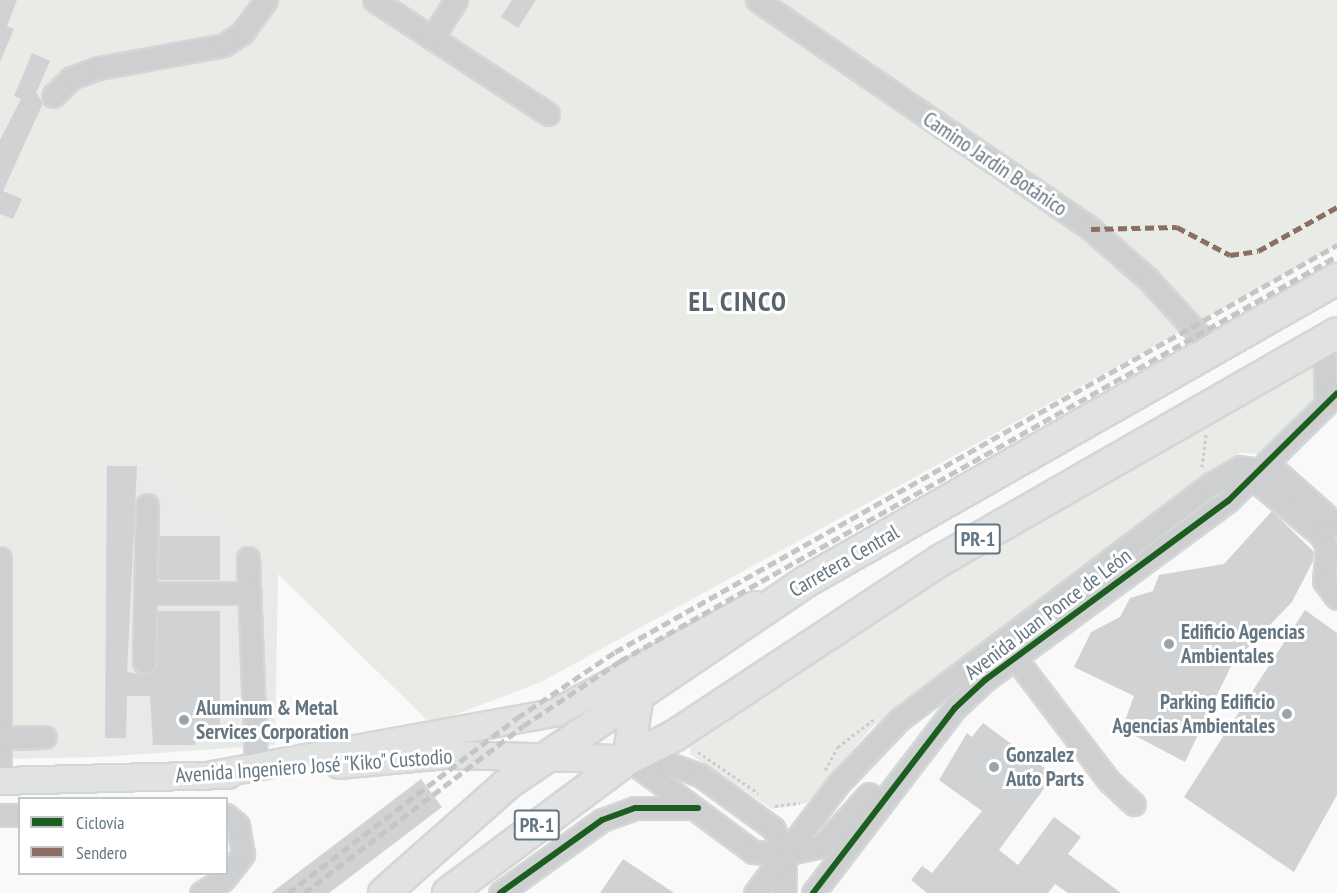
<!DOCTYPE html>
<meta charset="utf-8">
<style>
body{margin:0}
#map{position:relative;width:1337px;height:893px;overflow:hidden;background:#f9f9f9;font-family:"PT Sans Narrow",sans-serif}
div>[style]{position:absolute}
.built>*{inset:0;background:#e8e9e9}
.green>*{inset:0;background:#e8ebe6}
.building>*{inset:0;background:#d0d2d3;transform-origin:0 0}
.path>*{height:3px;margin-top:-1.5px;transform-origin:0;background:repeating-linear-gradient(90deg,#cbcccd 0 3px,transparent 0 6px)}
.roads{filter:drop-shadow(2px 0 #d5d6d7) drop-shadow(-2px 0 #d5d6d7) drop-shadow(0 2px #d5d6d7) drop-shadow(0 -2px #d5d6d7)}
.minor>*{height:21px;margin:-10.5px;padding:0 10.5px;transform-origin:10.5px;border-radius:10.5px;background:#cecfd0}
.major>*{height:26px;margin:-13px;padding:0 13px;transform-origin:13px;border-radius:13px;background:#e1e2e2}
.highway>*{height:30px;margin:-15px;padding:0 15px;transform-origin:15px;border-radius:15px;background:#e1e2e2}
.rail>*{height:4.5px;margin-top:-2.25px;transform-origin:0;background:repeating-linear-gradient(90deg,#c3c5c6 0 9px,transparent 0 13.5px)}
.quiet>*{height:4.5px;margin-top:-2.25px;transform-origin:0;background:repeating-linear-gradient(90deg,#8d6e63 0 9px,transparent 0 13.5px)}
.cycleway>*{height:6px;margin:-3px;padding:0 3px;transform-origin:3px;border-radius:3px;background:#1b5e20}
.dots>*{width:16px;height:16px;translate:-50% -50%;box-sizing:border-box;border:3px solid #fff;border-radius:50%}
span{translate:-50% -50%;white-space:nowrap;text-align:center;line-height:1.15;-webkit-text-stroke:6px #fff;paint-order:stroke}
.shield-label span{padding:2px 4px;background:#fff;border:2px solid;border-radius:4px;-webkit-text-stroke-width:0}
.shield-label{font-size:20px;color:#657683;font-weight:700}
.street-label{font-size:21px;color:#657683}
.poi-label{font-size:21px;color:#657683;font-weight:700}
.left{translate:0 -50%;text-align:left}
.right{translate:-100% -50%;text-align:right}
.district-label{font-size:27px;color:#57646e;font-weight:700;letter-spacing:1.5px}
.legend{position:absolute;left:18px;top:797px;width:210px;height:78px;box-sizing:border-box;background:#fff;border:2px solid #c1c8cd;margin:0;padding:8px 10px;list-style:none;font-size:18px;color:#657683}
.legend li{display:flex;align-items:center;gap:12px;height:30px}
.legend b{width:30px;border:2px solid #c1c8cd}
</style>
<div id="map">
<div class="built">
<div style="clip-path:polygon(105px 460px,154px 466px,278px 574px,275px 745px,101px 757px)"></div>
</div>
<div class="green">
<div style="clip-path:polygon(0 0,1337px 0,1337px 246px,541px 682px,431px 724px,278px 574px,154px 466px,105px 460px,101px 757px,0 759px)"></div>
<div style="clip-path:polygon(1337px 348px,1337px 376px,1264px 454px,1241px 453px,1210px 473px,872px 727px,807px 803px,772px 809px,690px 754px,690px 745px,908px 596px)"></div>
</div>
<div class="building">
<div style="clip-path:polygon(0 0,17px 0,7px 26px,14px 29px,0 62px)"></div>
<div style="clip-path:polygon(512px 0,536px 0,518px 28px,501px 17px)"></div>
<div style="clip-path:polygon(32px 53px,50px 61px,36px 93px,43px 103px,3px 191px,22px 199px,13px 219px,0 214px,0 140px,21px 99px,14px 96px)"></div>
<div style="clip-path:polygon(107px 466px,137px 466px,127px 672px,144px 675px,155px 668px,158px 611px,220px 611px,220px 738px,195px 738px,195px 745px,153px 745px,150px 696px,127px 696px,126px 738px,105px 738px)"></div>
<div style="clip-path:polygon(1272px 511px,1314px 552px,1313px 561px,1292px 602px,1232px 664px,1185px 762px,1122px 729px,1134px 696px,1074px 667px,1091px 632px,1120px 617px,1130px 598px,1153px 591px,1159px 575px,1224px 564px)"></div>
<div style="left:159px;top:536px;width:61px;height:44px"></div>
<div style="clip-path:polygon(1305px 610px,1337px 633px,1337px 795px,1294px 872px,1184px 797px)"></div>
<div style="clip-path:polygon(983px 723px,1054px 775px,999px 850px,1018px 865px,1054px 817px,1081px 837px,1068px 854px,1121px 893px,1068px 893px,1055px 884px,1048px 893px,927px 893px,911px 880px,922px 866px,932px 873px,982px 811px,939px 780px,967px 733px,972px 737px)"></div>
<div style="clip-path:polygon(421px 779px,442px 807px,329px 893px,271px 893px)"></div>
<div style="clip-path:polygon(623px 859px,674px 893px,600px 893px)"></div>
</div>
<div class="path">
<div style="left:1202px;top:467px;width:33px;rotate:-83deg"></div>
<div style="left:698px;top:752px;width:73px;rotate:34.3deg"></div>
<div style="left:825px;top:770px;width:26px;rotate:-61deg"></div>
<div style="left:838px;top:747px;width:46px;rotate:-37.9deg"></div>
<div style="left:775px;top:806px;width:25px;rotate:-7deg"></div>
</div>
<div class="roads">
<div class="minor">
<div style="left:374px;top:0;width:208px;rotate:33.2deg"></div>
<div style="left:757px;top:0;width:405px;rotate:34.4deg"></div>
<div style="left:1091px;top:229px;width:76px;rotate:41.3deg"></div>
<div style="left:1148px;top:279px;width:98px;rotate:47.5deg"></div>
<div style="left:432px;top:38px;width:45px;rotate:-57.7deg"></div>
<div style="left:53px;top:96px;width:25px;rotate:-45deg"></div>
<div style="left:71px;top:78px;width:30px;rotate:-20deg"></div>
<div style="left:99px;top:68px;width:127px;rotate:-10.4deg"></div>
<div style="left:224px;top:45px;width:22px;rotate:-34deg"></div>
<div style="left:242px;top:33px;width:41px;rotate:-54deg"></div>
<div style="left:1324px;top:340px;width:64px;rotate:88.2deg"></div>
<div style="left:1267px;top:463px;width:94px;rotate:41.5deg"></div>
<div style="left:1252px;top:478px;width:89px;rotate:39.6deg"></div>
<div style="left:1321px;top:535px;width:13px;rotate:63deg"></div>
<div style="left:1327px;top:547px;width:34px;rotate:95deg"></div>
<div style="left:1324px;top:581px;width:21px;rotate:53deg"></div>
<div style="left:0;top:558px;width:223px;rotate:90deg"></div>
<div style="left:248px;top:558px;width:208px;rotate:87.8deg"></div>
<div style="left:145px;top:593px;width:105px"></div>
<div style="left:1006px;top:646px;width:170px;rotate:52.7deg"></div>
<div style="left:1109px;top:781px;width:34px;rotate:43deg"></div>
<div style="left:144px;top:662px;width:157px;rotate:-88.9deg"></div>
<div style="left:0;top:738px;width:45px;rotate:-1.3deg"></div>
<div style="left:628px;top:759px;width:156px;rotate:36.6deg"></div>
<div style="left:753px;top:852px;width:32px;rotate:4deg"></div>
<div style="left:785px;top:854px;width:38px;rotate:-12deg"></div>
<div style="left:822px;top:846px;width:70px;rotate:-47.9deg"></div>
<div style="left:628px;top:759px;width:36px;rotate:5deg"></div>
<div style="left:664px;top:762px;width:38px;rotate:20deg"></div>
<div style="left:700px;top:775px;width:90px;rotate:36deg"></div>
<div style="left:773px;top:828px;width:29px;rotate:65deg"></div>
<div style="left:785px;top:854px;width:39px;rotate:91deg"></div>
<div style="left:0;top:815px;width:20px"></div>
<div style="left:201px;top:893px;width:26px;rotate:-31deg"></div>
<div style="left:223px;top:880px;width:33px;rotate:-52deg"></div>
<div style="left:243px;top:854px;width:29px;rotate:-100deg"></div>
<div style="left:238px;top:825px;width:16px;rotate:-140deg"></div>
<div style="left:500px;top:893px;width:125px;rotate:-35.6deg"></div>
<div style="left:602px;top:820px;width:35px;rotate:-20deg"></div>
<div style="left:635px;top:808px;width:58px"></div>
<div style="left:755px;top:893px;width:137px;rotate:-52.7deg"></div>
<div style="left:838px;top:784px;width:90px;rotate:-46.4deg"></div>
<div style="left:900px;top:719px;width:390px;rotate:-37.1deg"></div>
<div style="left:1211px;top:484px;width:34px;rotate:-30deg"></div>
<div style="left:1240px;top:467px;width:20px;rotate:9deg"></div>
<div style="left:813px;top:893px;width:233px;rotate:-52.5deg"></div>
<div style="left:955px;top:708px;width:41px;rotate:-43deg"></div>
<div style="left:985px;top:680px;width:302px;rotate:-36.4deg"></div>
<div style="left:1228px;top:501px;width:153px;rotate:-44.7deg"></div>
</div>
<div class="major">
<div style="left:339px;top:765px;width:107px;rotate:-5.3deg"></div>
<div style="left:446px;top:755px;width:182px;rotate:1.3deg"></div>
<div style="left:212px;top:775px;width:351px;rotate:-10.3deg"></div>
<div style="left:557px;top:712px;width:225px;rotate:-28.4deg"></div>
<div style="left:0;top:781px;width:228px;rotate:-1.5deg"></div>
</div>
<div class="highway">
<div style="left:628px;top:759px;width:65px;rotate:-81.1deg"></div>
<div style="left:384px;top:893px;width:164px;rotate:-41.5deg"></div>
<div style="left:507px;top:784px;width:362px;rotate:-34.1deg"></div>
<div style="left:807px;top:581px;width:610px;rotate:-29.67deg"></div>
<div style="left:448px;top:893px;width:224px;rotate:-36.7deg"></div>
<div style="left:628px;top:759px;width:51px;rotate:-26.6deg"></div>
<div style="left:674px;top:736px;width:320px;rotate:-33.4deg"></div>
<div style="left:941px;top:560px;width:456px;rotate:-29.8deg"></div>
</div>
</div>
<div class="rail">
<div style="left:288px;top:893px;width:288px;rotate:-37.4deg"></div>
<div style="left:517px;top:718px;width:118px;rotate:-34deg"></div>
<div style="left:615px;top:652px;width:829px;rotate:-29.41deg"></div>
<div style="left:304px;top:893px;width:275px;rotate:-37.3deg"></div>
<div style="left:523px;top:726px;width:117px;rotate:-33.8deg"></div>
<div style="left:620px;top:661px;width:823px;rotate:-29.46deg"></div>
</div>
<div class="quiet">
<div style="left:1091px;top:229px;width:86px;rotate:-1.3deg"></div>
<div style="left:1177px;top:227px;width:60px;rotate:27.8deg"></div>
<div style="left:1230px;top:255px;width:28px;rotate:-8deg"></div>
<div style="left:1258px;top:251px;width:90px;rotate:-29.1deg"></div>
</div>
<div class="cycleway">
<div style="left:500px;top:893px;width:125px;rotate:-35.6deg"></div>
<div style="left:602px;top:820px;width:35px;rotate:-20deg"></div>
<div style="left:635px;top:808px;width:63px"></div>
<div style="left:813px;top:893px;width:233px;rotate:-52.5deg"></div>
<div style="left:955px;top:708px;width:41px;rotate:-43deg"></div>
<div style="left:985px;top:680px;width:302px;rotate:-36.4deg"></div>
<div style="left:1228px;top:501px;width:153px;rotate:-44.7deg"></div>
</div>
<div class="dots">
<div style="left:1169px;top:644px;background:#99a4ac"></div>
<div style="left:1287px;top:714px;background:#99a4ac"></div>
<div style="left:184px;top:720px;background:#99a4ac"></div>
<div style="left:994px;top:767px;background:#99a4ac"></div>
</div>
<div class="shield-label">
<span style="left:978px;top:539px">PR-1</span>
<span style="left:537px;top:825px">PR-1</span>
</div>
<div class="street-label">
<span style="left:995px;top:164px;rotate:34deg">Camino Jardín Botánico</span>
<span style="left:844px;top:561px;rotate:-30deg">Carretera Central</span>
<span style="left:1048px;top:614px;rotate:-37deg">Avenida Juan Ponce de León</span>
<span style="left:314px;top:766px;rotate:-4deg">Avenida Ingeniero José "Kiko" Custodio</span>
</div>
<div class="poi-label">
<span class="left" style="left:1181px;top:644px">Edificio Agencias<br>Ambientales</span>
<span class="right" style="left:1275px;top:714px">Parking Edificio<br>Agencias Ambientales</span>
<span class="left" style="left:196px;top:720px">Aluminum &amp; Metal<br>Services Corporation</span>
<span class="left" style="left:1006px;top:767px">Gonzalez<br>Auto Parts</span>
</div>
<div class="district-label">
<span style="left:738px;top:302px">EL CINCO</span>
</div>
<ul class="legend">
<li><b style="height:8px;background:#1b5e20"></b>Ciclovía</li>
<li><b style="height:8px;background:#8d6e63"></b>Sendero</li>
</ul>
</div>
